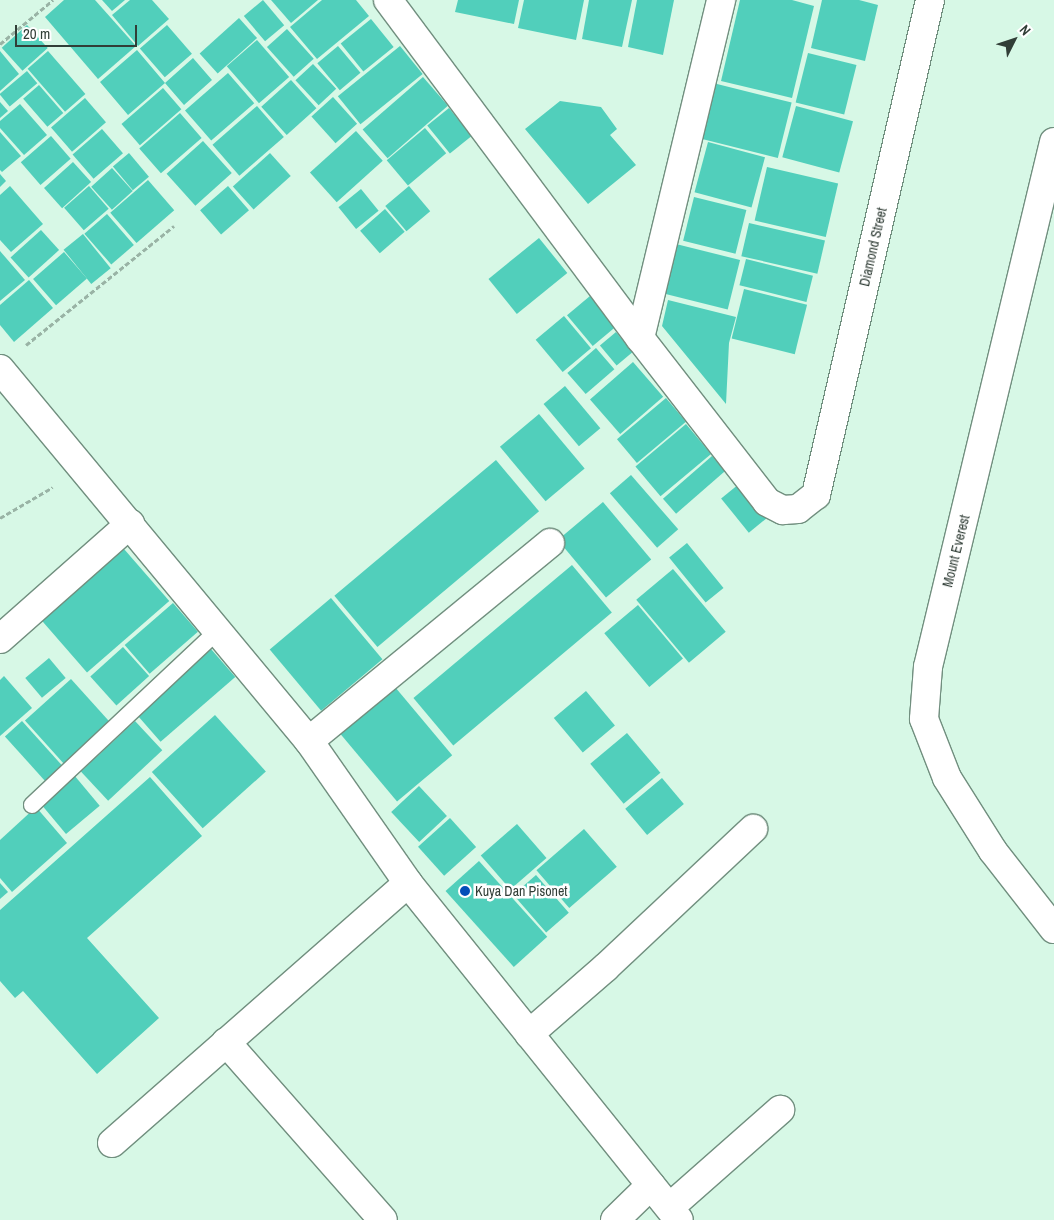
<!DOCTYPE html>
<style>
body{margin:0}
#map{position:relative;width:1054px;height:1220px;overflow:hidden;background:#d7f8e6;font-family:"Archivo Narrow",sans-serif}
div>[style]{position:absolute}
.building>*{inset:0;background:#51cfbb;transform-origin:0 0}
.path>*{height:3px;margin-top:-1.5px;transform-origin:0;background:repeating-linear-gradient(90deg,#99b3a5 0 5px,transparent 0 7.5px)}
.roads{filter:drop-shadow(1px 0 #718f7f) drop-shadow(-1px 0 #718f7f) drop-shadow(0 1px #718f7f) drop-shadow(0 -1px #718f7f)}
.lane>*{height:16px;margin:-8px;padding:0 8px;transform-origin:8px;border-radius:8px;background:#fff}
.street>*{height:28px;margin:-14px;padding:0 14px;transform-origin:14px;border-radius:14px;background:#fff}
.dots>*{width:14px;height:14px;translate:-50% -50%;box-sizing:border-box;border:2px solid #fff;border-radius:50%}
span{translate:-50% -50%;white-space:nowrap;text-align:center;line-height:1.15;-webkit-text-stroke:5px #fff;paint-order:stroke}
.street-label{font-size:14px;color:#313e37}
.poi-label{font-size:14px;color:#313e37}
.left{translate:0 -50%;text-align:left}
.north{position:absolute;left:989px;top:15px;width:50px;height:50px;-webkit-text-stroke:4px #fff;paint-order:stroke;rotate:49deg;font-size:14px;font-weight:700;line-height:20px;text-align:center;color:#313e37}
.north::after{content:'';display:block;margin:auto;width:18px;height:22px;background:#313e37;clip-path:polygon(50% 0,100% 100%,50% 72%,0 100%)}
.scale{position:absolute;left:15px;top:25px;width:122px;height:22px;box-sizing:border-box;border:2px solid #313e37;border-top:0;padding-left:6px;font-size:15px;line-height:18px;white-space:nowrap;color:#313e37;-webkit-text-stroke:4px #fff;paint-order:stroke}
</style>
<div id="map">
<div class="building">
<div style="clip-path:polygon(64px 0,95px 0,136px 46px,98px 79px,45px 17px)"></div>
<div style="clip-path:polygon(102px 0,125px 0,112px 11px)"></div>
<div style="clip-path:polygon(130px 0,152px 0,169px 19px,138px 46px,112px 15px)"></div>
<div style="left:263px;top:0;width:33px;height:25px;rotate:50deg"></div>
<div style="clip-path:polygon(271px 0,318px 0,291px 23px)"></div>
<div style="clip-path:polygon(322px 0,356px 0,369px 16px,317px 59px,290px 27px)"></div>
<div style="clip-path:polygon(458px 0,519px 0,514px 24px,455px 12px)"></div>
<div style="clip-path:polygon(524px 0,584px 0,576px 40px,518px 28px)"></div>
<div style="clip-path:polygon(589px 0,632px 0,622px 47px,582px 39px)"></div>
<div style="clip-path:polygon(637px 0,674px 0,663px 55px,628px 47px)"></div>
<div style="clip-path:polygon(740px 0,792px 0,814px 6px,792px 98px,721px 81px)"></div>
<div style="clip-path:polygon(822px 0,859px 0,878px 5px,865px 61px,811px 48px)"></div>
<div style="left:239px;top:18px;width:27px;height:53px;rotate:48deg"></div>
<div style="left:371px;top:19px;width:36px;height:39px;rotate:51deg"></div>
<div style="left:27px;top:25px;width:31px;height:34px;rotate:48deg"></div>
<div style="left:167px;top:25px;width:38px;height:36px;rotate:49deg"></div>
<div style="left:287px;top:29px;width:40px;height:27px;rotate:48deg"></div>
<div style="left:257px;top:40px;width:49px;height:40px;rotate:49deg"></div>
<div style="left:338px;top:46px;width:35px;height:27px;rotate:50deg"></div>
<div style="left:400px;top:46px;width:36px;height:80px;rotate:51deg"></div>
<div style="clip-path:polygon(137px 50px,165px 83px,193px 58px,212px 80px,184px 105px,165px 83px,128px 115px,100px 82px)"></div>
<div style="clip-path:polygon(0 51px,19px 74px,0 91px)"></div>
<div style="left:48px;top:51px;width:57px;height:27px;rotate:49deg"></div>
<div style="left:808px;top:53px;width:50px;height:51px;rotate:14deg"></div>
<div style="left:313px;top:64px;width:34px;height:24px;rotate:47deg"></div>
<div style="left:27px;top:71px;width:16px;height:36px;rotate:50deg"></div>
<div style="left:228px;top:73px;width:40px;height:57px;rotate:49deg"></div>
<div style="left:423px;top:77px;width:38px;height:80px;rotate:49deg"></div>
<div style="left:291px;top:80px;width:38px;height:40px;rotate:48deg"></div>
<div style="left:713px;top:83px;width:81px;height:57px;rotate:14deg"></div>
<div style="left:39px;top:85px;width:37px;height:21px;rotate:49deg"></div>
<div style="left:163px;top:88px;width:28px;height:55px;rotate:49deg"></div>
<div style="left:333px;top:97px;width:36px;height:29px;rotate:48deg"></div>
<div style="left:85px;top:98px;width:32px;height:45px;rotate:49deg"></div>
<div style="clip-path:polygon(560px 101px,601px 107px,617px 129px,610px 135px,636px 165px,588px 204px,525px 129px)"></div>
<div style="clip-path:polygon(0 102px,8px 111px,0 118px)"></div>
<div style="clip-path:polygon(20px 104px,47px 135px,24px 155px,0 128px,0 121px)"></div>
<div style="left:257px;top:106px;width:41px;height:59px;rotate:49deg"></div>
<div style="left:796px;top:106px;width:59px;height:53px;rotate:15deg"></div>
<div style="left:449px;top:108px;width:36px;height:28px;rotate:51deg"></div>
<div style="left:180px;top:113px;width:33px;height:54px;rotate:49deg"></div>
<div style="left:425px;top:128px;width:33px;height:50px;rotate:50deg"></div>
<div style="left:102px;top:129px;width:32px;height:39px;rotate:49deg"></div>
<div style="left:356px;top:131px;width:40px;height:62px;rotate:48deg"></div>
<div style="clip-path:polygon(0 132px,21px 156px,2px 172px,0 170px)"></div>
<div style="left:51px;top:136px;width:30px;height:40px;rotate:49deg"></div>
<div style="left:203px;top:141px;width:43px;height:49px;rotate:48deg"></div>
<div style="left:708px;top:142px;width:59px;height:52px;rotate:15deg"></div>
<div style="left:129px;top:153px;width:31px;height:21px;rotate:50deg"></div>
<div style="left:270px;top:153px;width:31px;height:50px;rotate:48deg"></div>
<div style="left:73px;top:162px;width:27px;height:39px;rotate:48deg"></div>
<div style="left:767px;top:167px;width:73px;height:55px;rotate:13deg"></div>
<div style="left:112px;top:168px;width:31px;height:28px;rotate:48deg"></div>
<div style="clip-path:polygon(0 174px,6px 181px,0 187px)"></div>
<div style="left:148px;top:180px;width:40px;height:50px;rotate:49deg"></div>
<div style="clip-path:polygon(10px 186px,43px 224px,11px 252px,0 240px,0 195px)"></div>
<div style="left:89px;top:186px;width:30px;height:33px;rotate:49deg"></div>
<div style="left:228px;top:186px;width:32px;height:37px;rotate:49deg"></div>
<div style="left:409px;top:186px;width:33px;height:31px;rotate:50deg"></div>
<div style="left:361px;top:189px;width:28px;height:29px;rotate:51deg"></div>
<div style="left:694px;top:197px;width:54px;height:45px;rotate:14deg"></div>
<div style="left:385px;top:209px;width:30px;height:33px;rotate:49deg"></div>
<div style="left:107px;top:214px;width:41px;height:30px;rotate:49deg"></div>
<div style="left:749px;top:223px;width:78px;height:34px;rotate:13deg"></div>
<div style="left:41px;top:230px;width:27px;height:41px;rotate:48deg"></div>
<div style="left:83px;top:234px;width:44px;height:25px;rotate:51deg"></div>
<div style="left:539px;top:238px;width:45px;height:65px;rotate:51deg"></div>
<div style="left:676px;top:244px;width:66px;height:51px;rotate:14deg"></div>
<div style="clip-path:polygon(0 251px,25px 280px,0 301px)"></div>
<div style="left:64px;top:252px;width:35px;height:41px;rotate:49deg"></div>
<div style="left:746px;top:259px;width:69px;height:27px;rotate:14deg"></div>
<div style="clip-path:polygon(29px 280px,53px 308px,14px 342px,0 325px,0 305px)"></div>
<div style="left:744px;top:289px;width:65px;height:51px;rotate:14deg"></div>
<div style="left:590px;top:296px;width:40px;height:30px;rotate:50deg"></div>
<div style="clip-path:polygon(668px 300px,736px 317px,729px 343px,726px 404px,662px 326px)"></div>
<div style="left:564px;top:316px;width:42px;height:37px;rotate:50deg"></div>
<div style="left:616px;top:332px;width:26px;height:21px;rotate:50deg"></div>
<div style="left:596px;top:348px;width:28px;height:38px;rotate:49deg"></div>
<div style="left:633px;top:362px;width:46px;height:57px;rotate:49deg"></div>
<div style="left:565px;top:386px;width:55px;height:28px;rotate:50deg"></div>
<div style="left:666px;top:398px;width:31px;height:64px;rotate:50deg"></div>
<div style="left:539px;top:414px;width:71px;height:51px;rotate:50deg"></div>
<div style="left:686px;top:424px;width:39px;height:66px;rotate:50deg"></div>
<div style="left:712px;top:456px;width:20px;height:65px;rotate:49deg"></div>
<div style="left:496px;top:460px;width:67px;height:211px;rotate:50deg"></div>
<div style="left:631px;top:475px;width:72px;height:28px;rotate:49deg"></div>
<div style="left:739px;top:484px;width:44px;height:23px;rotate:51deg"></div>
<div style="left:603px;top:502px;width:75px;height:59px;rotate:50deg"></div>
<div style="left:687px;top:543px;width:58px;height:23px;rotate:51deg"></div>
<div style="left:124px;top:549px;width:69px;height:109px;rotate:49deg"></div>
<div style="left:572px;top:565px;width:62px;height:207px;rotate:50deg"></div>
<div style="left:673px;top:569px;width:82px;height:48px;rotate:50deg"></div>
<div style="left:331px;top:598px;width:80px;height:80px;rotate:50deg"></div>
<div style="left:173px;top:603px;width:38px;height:64px;rotate:49deg"></div>
<div style="left:638px;top:605px;width:70px;height:44px;rotate:50deg"></div>
<div style="left:123px;top:647px;width:39px;height:44px;rotate:48deg"></div>
<div style="left:211px;top:649px;width:37px;height:99px;rotate:49deg"></div>
<div style="left:49px;top:658px;width:26px;height:31px;rotate:50deg"></div>
<div style="clip-path:polygon(4px 676px,32px 708px,0 736px,0 680px)"></div>
<div style="left:71px;top:679px;width:62px;height:62px;rotate:48deg"></div>
<div style="left:395px;top:687px;width:89px;height:72px;rotate:50deg"></div>
<div style="left:586px;top:691px;width:45px;height:42px;rotate:50deg"></div>
<div style="left:215px;top:715px;width:76px;height:85px;rotate:48deg"></div>
<div style="left:22px;top:721px;width:63px;height:23px;rotate:48deg"></div>
<div style="left:135px;top:721px;width:40px;height:74px;rotate:47deg"></div>
<div style="left:627px;top:733px;width:52px;height:48px;rotate:50deg"></div>
<div style="left:74px;top:775px;width:40px;height:44px;rotate:50deg"></div>
<div style="clip-path:polygon(150px 777px,202px 836px,87px 938px,159px 1018px,97px 1074px,23px 991px,15px 998px,0 981px,0 910px)"></div>
<div style="left:662px;top:778px;width:34px;height:48px;rotate:50deg"></div>
<div style="left:419px;top:786px;width:41px;height:38px;rotate:47deg"></div>
<div style="clip-path:polygon(36px 807px,67px 843px,12px 892px,0 878px,0 840px)"></div>
<div style="left:450px;top:818px;width:39px;height:43px;rotate:48deg"></div>
<div style="left:517px;top:824px;width:45px;height:48px;rotate:49deg"></div>
<div style="left:584px;top:829px;width:50px;height:63px;rotate:49deg"></div>
<div style="left:479px;top:861px;width:102px;height:45px;rotate:48deg"></div>
<div style="left:536px;top:875px;width:50px;height:30px;rotate:49deg"></div>
<div style="clip-path:polygon(0 883px,8px 892px,0 899px)"></div>
</div>
<div class="path">
<div style="left:0;top:44px;width:69px;rotate:-39.7deg"></div>
<div style="left:26px;top:345px;width:190px;rotate:-38.8deg"></div>
<div style="left:0;top:518px;width:61px;rotate:-30.3deg"></div>
</div>
<div class="roads">
<div class="lane">
<div style="left:32px;top:805px;width:253px;rotate:-43.2deg"></div>
</div>
<div class="street">
<div style="left:388px;top:0;width:422px;rotate:53.3deg"></div>
<div style="left:640px;top:338px;width:207px;rotate:52.2deg"></div>
<div style="left:767px;top:502px;width:18px;rotate:27deg"></div>
<div style="left:783px;top:510px;width:15px;rotate:-4deg"></div>
<div style="left:798px;top:509px;width:23px;rotate:-38deg"></div>
<div style="left:816px;top:495px;width:508px;rotate:-77.03deg"></div>
<div style="left:1054px;top:142px;width:540px;rotate:103.5deg"></div>
<div style="left:928px;top:667px;width:52px;rotate:94.4deg"></div>
<div style="left:924px;top:719px;width:63px;rotate:68.7deg"></div>
<div style="left:947px;top:778px;width:86px;rotate:57.8deg"></div>
<div style="left:993px;top:851px;width:99px;rotate:52deg"></div>
<div style="left:640px;top:338px;width:348px;rotate:-76.5deg"></div>
<div style="left:0;top:369px;width:484px;rotate:50.3deg"></div>
<div style="left:309px;top:741px;width:173px;rotate:55.1deg"></div>
<div style="left:408px;top:883px;width:432px;rotate:51.2deg"></div>
<div style="left:0;top:639px;width:174px;rotate:-41.5deg"></div>
<div style="left:309px;top:741px;width:312px;rotate:-39.4deg"></div>
<div style="left:529px;top:1034px;width:102px;rotate:-41deg"></div>
<div style="left:606px;top:967px;width:202px;rotate:-43.2deg"></div>
<div style="left:226px;top:1042px;width:237px;rotate:48.6deg"></div>
<div style="left:112px;top:1143px;width:394px;rotate:-41.3deg"></div>
<div style="left:670px;top:1207px;width:147px;rotate:-41.4deg"></div>
<div style="left:615px;top:1220px;width:50px;rotate:-44.2deg"></div>
</div>
</div>
<div class="dots">
<div style="left:465px;top:891px;background:#034eb8"></div>
</div>
<div class="street-label">
<span style="left:873px;top:247px;rotate:-77deg">Diamond Street</span>
<span style="left:956px;top:551px;rotate:-76deg">Mount Everest</span>
</div>
<div class="poi-label">
<span class="left" style="left:475px;top:891px">Kuya Dan Pisonet</span>
</div>
<div class="north">N</div>
<div class="scale">20 m</div>
</div>
